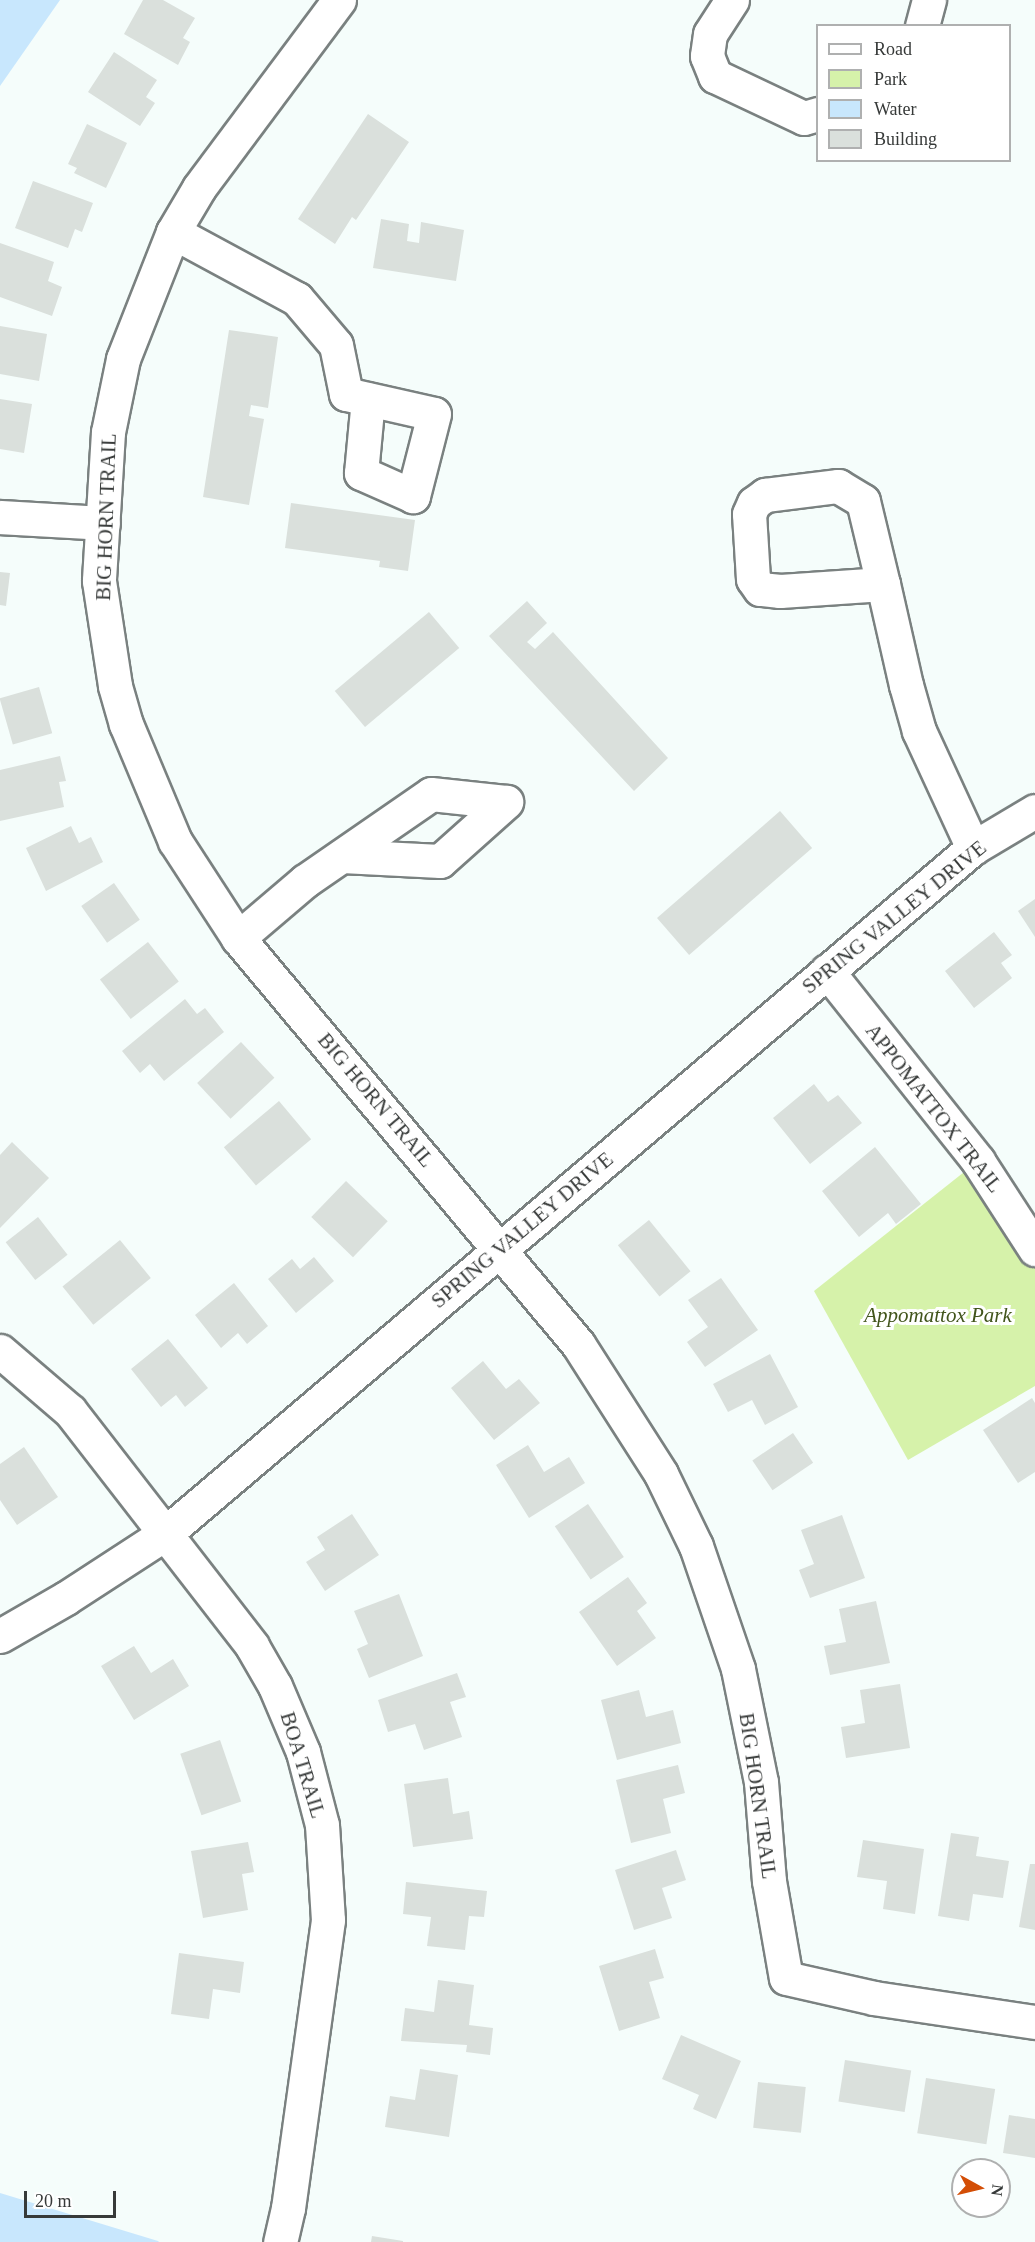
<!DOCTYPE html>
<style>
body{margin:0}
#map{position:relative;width:1035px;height:2242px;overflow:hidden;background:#f5fdfb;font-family:"Times New Roman",serif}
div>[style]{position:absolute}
.green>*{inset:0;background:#d6f2aa}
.water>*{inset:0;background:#c8e7fd}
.building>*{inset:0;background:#dae0dc;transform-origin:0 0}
.roads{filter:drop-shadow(2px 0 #7a8180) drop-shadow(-2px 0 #7a8180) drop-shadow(0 2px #7a8180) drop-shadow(0 -2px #7a8180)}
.minor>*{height:33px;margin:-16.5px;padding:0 16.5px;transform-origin:16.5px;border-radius:16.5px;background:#fff}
span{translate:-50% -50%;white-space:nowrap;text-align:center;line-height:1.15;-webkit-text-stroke:6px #fff;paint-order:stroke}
.street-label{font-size:21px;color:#373a39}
.park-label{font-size:21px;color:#42551c;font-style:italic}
.legend{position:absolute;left:816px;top:24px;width:195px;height:138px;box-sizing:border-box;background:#fff;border:2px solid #afb0b0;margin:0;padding:8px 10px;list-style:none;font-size:18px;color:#373a39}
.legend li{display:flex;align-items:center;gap:12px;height:30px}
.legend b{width:30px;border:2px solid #afb0b0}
.north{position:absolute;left:951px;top:2158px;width:60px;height:60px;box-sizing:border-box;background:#fff;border:2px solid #afb0b0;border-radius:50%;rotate:98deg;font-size:16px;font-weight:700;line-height:24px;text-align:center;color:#373a39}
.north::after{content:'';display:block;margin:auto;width:21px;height:27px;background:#d34e06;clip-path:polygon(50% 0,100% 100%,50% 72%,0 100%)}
.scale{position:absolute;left:24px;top:2191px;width:92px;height:27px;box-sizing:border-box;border:3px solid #373a39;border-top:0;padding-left:8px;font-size:18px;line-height:21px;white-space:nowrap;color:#373a39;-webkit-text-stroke:4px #fff;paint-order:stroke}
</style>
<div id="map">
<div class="green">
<div style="clip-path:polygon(978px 1161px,1035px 1250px,1035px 1386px,908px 1460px,814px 1291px)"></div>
</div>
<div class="water">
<div style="clip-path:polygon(0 0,60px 0,0 86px)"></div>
<div style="clip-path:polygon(0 2193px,158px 2241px,159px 2242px,0 2242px)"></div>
</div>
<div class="building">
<div style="clip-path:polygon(143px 0,163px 0,195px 18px,183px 38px,190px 42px,178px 65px,124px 34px)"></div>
<div style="clip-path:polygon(114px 52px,157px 80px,146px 97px,155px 103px,140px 126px,88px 92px)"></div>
<div style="clip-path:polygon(368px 114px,409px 142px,356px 220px,352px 217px,335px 244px,298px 219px)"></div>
<div style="clip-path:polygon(87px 124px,127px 143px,106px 188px,74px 173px,77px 168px,68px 164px)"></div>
<div style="clip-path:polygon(33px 181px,93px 203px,82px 232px,75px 229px,68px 248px,15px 228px)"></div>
<div style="clip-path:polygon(381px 219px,409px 224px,407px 241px,419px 243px,421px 222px,464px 230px,456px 281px,373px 268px)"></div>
<div style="clip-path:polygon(0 243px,54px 262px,48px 281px,62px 287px,52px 316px,0 297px)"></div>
<div style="clip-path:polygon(0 326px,47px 334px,39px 381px,0 374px)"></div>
<div style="clip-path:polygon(229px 330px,278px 337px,268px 408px,251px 405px,249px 416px,264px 419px,249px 505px,203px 497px)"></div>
<div style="clip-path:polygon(0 399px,32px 404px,24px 453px,0 449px)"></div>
<div style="clip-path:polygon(291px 503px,415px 520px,408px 571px,379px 567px,380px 561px,285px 548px)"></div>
<div style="clip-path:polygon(0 572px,10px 573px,6px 606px,0 605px)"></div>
<div style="clip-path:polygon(527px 601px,547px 623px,527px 642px,535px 649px,553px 632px,668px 758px,634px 791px,489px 636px)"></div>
<div style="left:429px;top:612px;width:47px;height:123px;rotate:50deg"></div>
<div style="left:39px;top:687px;width:48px;height:41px;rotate:74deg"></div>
<div style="clip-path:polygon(60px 756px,66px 781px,59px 782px,64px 807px,0 821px,0 770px)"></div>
<div style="left:780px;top:811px;width:49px;height:163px;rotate:49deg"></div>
<div style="clip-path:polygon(71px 826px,79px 843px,91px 837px,103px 862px,46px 891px,26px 848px)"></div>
<div style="left:114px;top:883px;width:45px;height:40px;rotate:55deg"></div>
<div style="clip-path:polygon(1035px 899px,1035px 937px,1018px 911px)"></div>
<div style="clip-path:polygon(994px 932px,1012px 955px,1001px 963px,1012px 978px,974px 1008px,945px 971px)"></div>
<div style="left:148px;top:942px;width:50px;height:61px;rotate:52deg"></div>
<div style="clip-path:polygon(185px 999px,197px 1014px,205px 1008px,224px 1032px,164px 1081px,150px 1064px,140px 1073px,122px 1051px)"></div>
<div style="left:241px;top:1042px;width:49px;height:60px;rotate:47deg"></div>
<div style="clip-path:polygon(814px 1084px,828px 1102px,838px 1095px,862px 1123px,810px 1164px,773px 1118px)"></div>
<div style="left:279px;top:1101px;width:50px;height:72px;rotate:50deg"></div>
<div style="clip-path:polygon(12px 1142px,49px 1178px,0 1228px,0 1155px)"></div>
<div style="clip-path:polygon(875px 1147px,921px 1204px,896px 1224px,888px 1213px,859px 1237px,822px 1191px)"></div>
<div style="left:346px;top:1181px;width:58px;height:50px;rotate:44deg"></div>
<div style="left:38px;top:1217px;width:48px;height:41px;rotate:52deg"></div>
<div style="left:649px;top:1220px;width:66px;height:40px;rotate:51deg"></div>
<div style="left:120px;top:1240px;width:49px;height:74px;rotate:51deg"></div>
<div style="clip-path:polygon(314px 1257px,334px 1281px,296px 1313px,268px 1279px,292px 1259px,300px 1269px)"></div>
<div style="clip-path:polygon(721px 1278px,758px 1330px,705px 1367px,687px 1342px,708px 1327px,688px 1300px)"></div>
<div style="clip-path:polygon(234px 1283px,268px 1326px,247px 1344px,238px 1333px,221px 1348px,195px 1315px)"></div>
<div style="clip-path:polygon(168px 1339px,208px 1388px,185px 1407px,176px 1395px,161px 1407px,131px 1369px)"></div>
<div style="clip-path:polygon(770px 1354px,798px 1407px,765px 1425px,752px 1400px,728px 1412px,713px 1384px)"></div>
<div style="clip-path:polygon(483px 1361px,506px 1389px,519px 1379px,540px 1403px,494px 1440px,451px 1388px)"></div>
<div style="clip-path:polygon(1032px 1398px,1035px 1403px,1035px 1472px,1018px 1483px,983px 1430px)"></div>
<div style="left:793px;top:1433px;width:36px;height:49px;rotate:56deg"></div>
<div style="clip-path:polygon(528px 1445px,544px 1472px,569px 1457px,585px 1483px,529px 1518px,496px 1465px)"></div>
<div style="clip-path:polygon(24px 1447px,58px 1497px,17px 1525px,0 1500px,0 1464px)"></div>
<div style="left:588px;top:1504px;width:64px;height:40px;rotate:56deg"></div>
<div style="clip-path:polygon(352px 1514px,379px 1555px,325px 1591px,306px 1562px,325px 1550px,317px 1537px)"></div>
<div style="clip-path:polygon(842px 1515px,865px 1578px,810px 1598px,799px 1570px,814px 1564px,801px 1530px)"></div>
<div style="clip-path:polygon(628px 1577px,647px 1603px,637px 1611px,656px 1638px,617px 1666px,579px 1612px)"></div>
<div style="clip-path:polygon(399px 1594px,423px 1656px,369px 1678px,357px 1649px,368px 1644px,354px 1611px)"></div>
<div style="clip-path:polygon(876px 1601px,890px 1663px,830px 1675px,824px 1646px,846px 1642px,839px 1609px)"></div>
<div style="clip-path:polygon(134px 1646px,151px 1673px,173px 1659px,189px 1686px,134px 1720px,101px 1666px)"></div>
<div style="clip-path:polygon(457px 1673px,466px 1697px,450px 1702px,462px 1737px,424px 1750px,415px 1724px,388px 1732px,378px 1700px)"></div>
<div style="clip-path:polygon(900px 1684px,910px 1748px,846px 1758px,841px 1727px,865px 1723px,860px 1690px)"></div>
<div style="clip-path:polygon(639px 1690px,646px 1717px,673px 1710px,681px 1743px,617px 1760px,601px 1700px)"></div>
<div style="left:220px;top:1740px;width:65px;height:42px;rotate:71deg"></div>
<div style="clip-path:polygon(678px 1765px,685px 1793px,663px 1799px,671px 1833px,631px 1843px,616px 1780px)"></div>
<div style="clip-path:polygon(448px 1778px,453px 1814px,469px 1811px,473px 1839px,413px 1847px,404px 1784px)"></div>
<div style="clip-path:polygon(951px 1833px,979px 1837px,976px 1856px,1009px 1861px,1003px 1898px,973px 1894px,969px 1921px,938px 1916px)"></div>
<div style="clip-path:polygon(863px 1840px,924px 1849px,915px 1914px,883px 1909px,887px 1881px,857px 1877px)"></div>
<div style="clip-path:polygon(248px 1842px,254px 1872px,242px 1874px,248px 1910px,203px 1918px,191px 1851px)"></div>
<div style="clip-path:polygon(676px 1850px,686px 1880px,662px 1888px,672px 1918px,634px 1930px,615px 1870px)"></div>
<div style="clip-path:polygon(1030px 1864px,1035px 1864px,1035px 1930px,1019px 1927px)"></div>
<div style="clip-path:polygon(406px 1882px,487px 1891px,484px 1917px,469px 1916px,465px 1950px,427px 1946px,431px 1917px,403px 1914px)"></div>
<div style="clip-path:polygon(655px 1949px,664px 1978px,649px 1982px,660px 2018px,619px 2031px,599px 1966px)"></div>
<div style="clip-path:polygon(179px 1953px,244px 1962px,240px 1993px,213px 1989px,209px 2019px,171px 2014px)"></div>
<div style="clip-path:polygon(438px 1980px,474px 1985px,469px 2025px,493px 2028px,490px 2055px,466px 2052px,467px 2045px,401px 2041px,405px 2008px,434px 2012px)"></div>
<div style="clip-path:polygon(681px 2035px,741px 2061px,716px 2119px,693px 2109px,699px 2095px,662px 2079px)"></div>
<div style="left:845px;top:2060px;width:67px;height:42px;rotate:9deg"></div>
<div style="clip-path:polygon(420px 2069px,458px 2075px,449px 2137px,385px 2127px,390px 2096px,415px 2100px)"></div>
<div style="left:926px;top:2078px;width:70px;height:56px;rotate:9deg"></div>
<div style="left:758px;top:2082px;width:48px;height:46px;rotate:6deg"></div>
<div style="clip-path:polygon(1009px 2115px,1035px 2119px,1035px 2158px,1003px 2153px)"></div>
<div style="clip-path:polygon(372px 2236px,403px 2241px,403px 2242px,371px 2242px)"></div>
</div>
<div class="roads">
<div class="minor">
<div style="left:339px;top:0;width:234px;rotate:126.7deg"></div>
<div style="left:199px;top:188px;width:51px;rotate:120.6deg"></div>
<div style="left:173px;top:232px;width:136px;rotate:111.5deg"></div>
<div style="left:123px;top:359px;width:75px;rotate:101.6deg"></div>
<div style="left:108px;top:432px;width:149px;rotate:93.5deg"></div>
<div style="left:99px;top:581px;width:106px;rotate:81.3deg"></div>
<div style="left:115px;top:686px;width:40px;rotate:74deg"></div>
<div style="left:126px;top:724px;width:127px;rotate:67.3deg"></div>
<div style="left:175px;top:841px;width:116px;rotate:57deg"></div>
<div style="left:238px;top:938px;width:530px;rotate:50.06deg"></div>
<div style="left:578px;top:1344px;width:154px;rotate:57.4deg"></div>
<div style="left:661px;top:1474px;width:80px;rotate:64.1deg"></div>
<div style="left:696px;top:1546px;width:130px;rotate:71.1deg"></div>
<div style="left:738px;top:1669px;width:115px;rotate:78.5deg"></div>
<div style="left:761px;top:1782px;width:99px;rotate:85.4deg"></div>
<div style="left:769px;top:1881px;width:98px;rotate:80.1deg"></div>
<div style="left:786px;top:1978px;width:90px;rotate:12.8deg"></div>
<div style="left:874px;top:1998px;width:163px;rotate:8.5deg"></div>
<div style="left:732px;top:0;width:40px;rotate:122.9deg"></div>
<div style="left:710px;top:34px;width:22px;rotate:98deg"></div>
<div style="left:707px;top:56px;width:22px;rotate:68deg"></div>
<div style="left:715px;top:76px;width:98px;rotate:25.3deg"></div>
<div style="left:804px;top:118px;width:15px;rotate:-16deg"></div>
<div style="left:922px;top:26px;width:27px;rotate:-75deg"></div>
<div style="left:173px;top:232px;width:141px;rotate:28.4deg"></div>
<div style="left:297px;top:299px;width:60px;rotate:49.7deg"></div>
<div style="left:336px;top:345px;width:50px;rotate:78.5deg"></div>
<div style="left:346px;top:394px;width:90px;rotate:12.8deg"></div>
<div style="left:434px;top:414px;width:85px;rotate:104.4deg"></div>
<div style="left:413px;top:496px;width:57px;rotate:-156.1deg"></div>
<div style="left:361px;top:473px;width:74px;rotate:-84.6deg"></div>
<div style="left:0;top:517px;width:103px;rotate:3.3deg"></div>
<div style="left:883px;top:584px;width:103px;rotate:176.1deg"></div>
<div style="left:780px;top:591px;width:20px;rotate:-174deg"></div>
<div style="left:760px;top:589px;width:12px;rotate:-125deg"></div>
<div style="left:753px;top:579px;width:65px;rotate:-93.5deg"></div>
<div style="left:749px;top:514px;width:12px;rotate:-66deg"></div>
<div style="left:754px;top:503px;width:14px;rotate:-36deg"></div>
<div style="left:765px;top:495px;width:74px;rotate:-7deg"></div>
<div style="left:838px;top:486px;width:29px;rotate:31deg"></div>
<div style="left:863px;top:501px;width:85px;rotate:76.5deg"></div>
<div style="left:883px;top:584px;width:104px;rotate:77.2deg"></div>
<div style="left:906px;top:685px;width:48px;rotate:74.2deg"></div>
<div style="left:919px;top:731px;width:129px;rotate:65.2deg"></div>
<div style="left:342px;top:856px;width:98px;rotate:2.9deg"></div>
<div style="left:440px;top:861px;width:89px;rotate:-41.8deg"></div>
<div style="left:238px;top:938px;width:88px;rotate:-40.4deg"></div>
<div style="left:305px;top:881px;width:153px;rotate:-34.6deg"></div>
<div style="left:431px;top:794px;width:75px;rotate:6.1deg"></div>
<div style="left:827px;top:971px;width:243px;rotate:51.5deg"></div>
<div style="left:978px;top:1161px;width:105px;rotate:57.1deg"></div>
<div style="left:0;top:1351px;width:92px;rotate:40.6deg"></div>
<div style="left:70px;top:1411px;width:297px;rotate:52.2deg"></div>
<div style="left:252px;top:1646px;width:46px;rotate:60.1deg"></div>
<div style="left:275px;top:1686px;width:72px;rotate:67deg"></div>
<div style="left:303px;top:1752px;width:75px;rotate:75.4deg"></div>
<div style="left:322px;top:1825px;width:95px;rotate:86.4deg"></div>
<div style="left:328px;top:1920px;width:291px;rotate:97.9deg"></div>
<div style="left:288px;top:2208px;width:35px;rotate:103deg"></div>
<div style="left:0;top:1636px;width:76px;rotate:-29.9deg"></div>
<div style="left:66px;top:1598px;width:119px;rotate:-33deg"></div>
<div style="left:166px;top:1533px;width:1059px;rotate:-40.33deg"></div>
<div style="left:973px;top:848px;width:72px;rotate:-30.8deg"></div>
</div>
</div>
<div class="street-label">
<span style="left:106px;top:517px;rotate:-88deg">BIG HORN TRAIL</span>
<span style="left:894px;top:917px;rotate:-39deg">SPRING VALLEY DRIVE</span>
<span style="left:376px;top:1100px;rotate:50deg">BIG HORN TRAIL</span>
<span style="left:934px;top:1108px;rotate:52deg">APPOMATTOX TRAIL</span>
<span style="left:522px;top:1230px;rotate:-40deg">SPRING VALLEY DRIVE</span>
<span style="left:303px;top:1765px;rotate:73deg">BOA TRAIL</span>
<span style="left:758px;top:1796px;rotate:82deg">BIG HORN TRAIL</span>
</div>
<div class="park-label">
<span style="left:938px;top:1315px">Appomattox Park</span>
</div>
<ul class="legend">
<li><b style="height:8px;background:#fff"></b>Road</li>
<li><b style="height:16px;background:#d6f2aa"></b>Park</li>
<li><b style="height:16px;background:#c8e7fd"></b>Water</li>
<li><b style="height:16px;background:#dae0dc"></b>Building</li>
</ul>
<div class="north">N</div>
<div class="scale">20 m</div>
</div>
